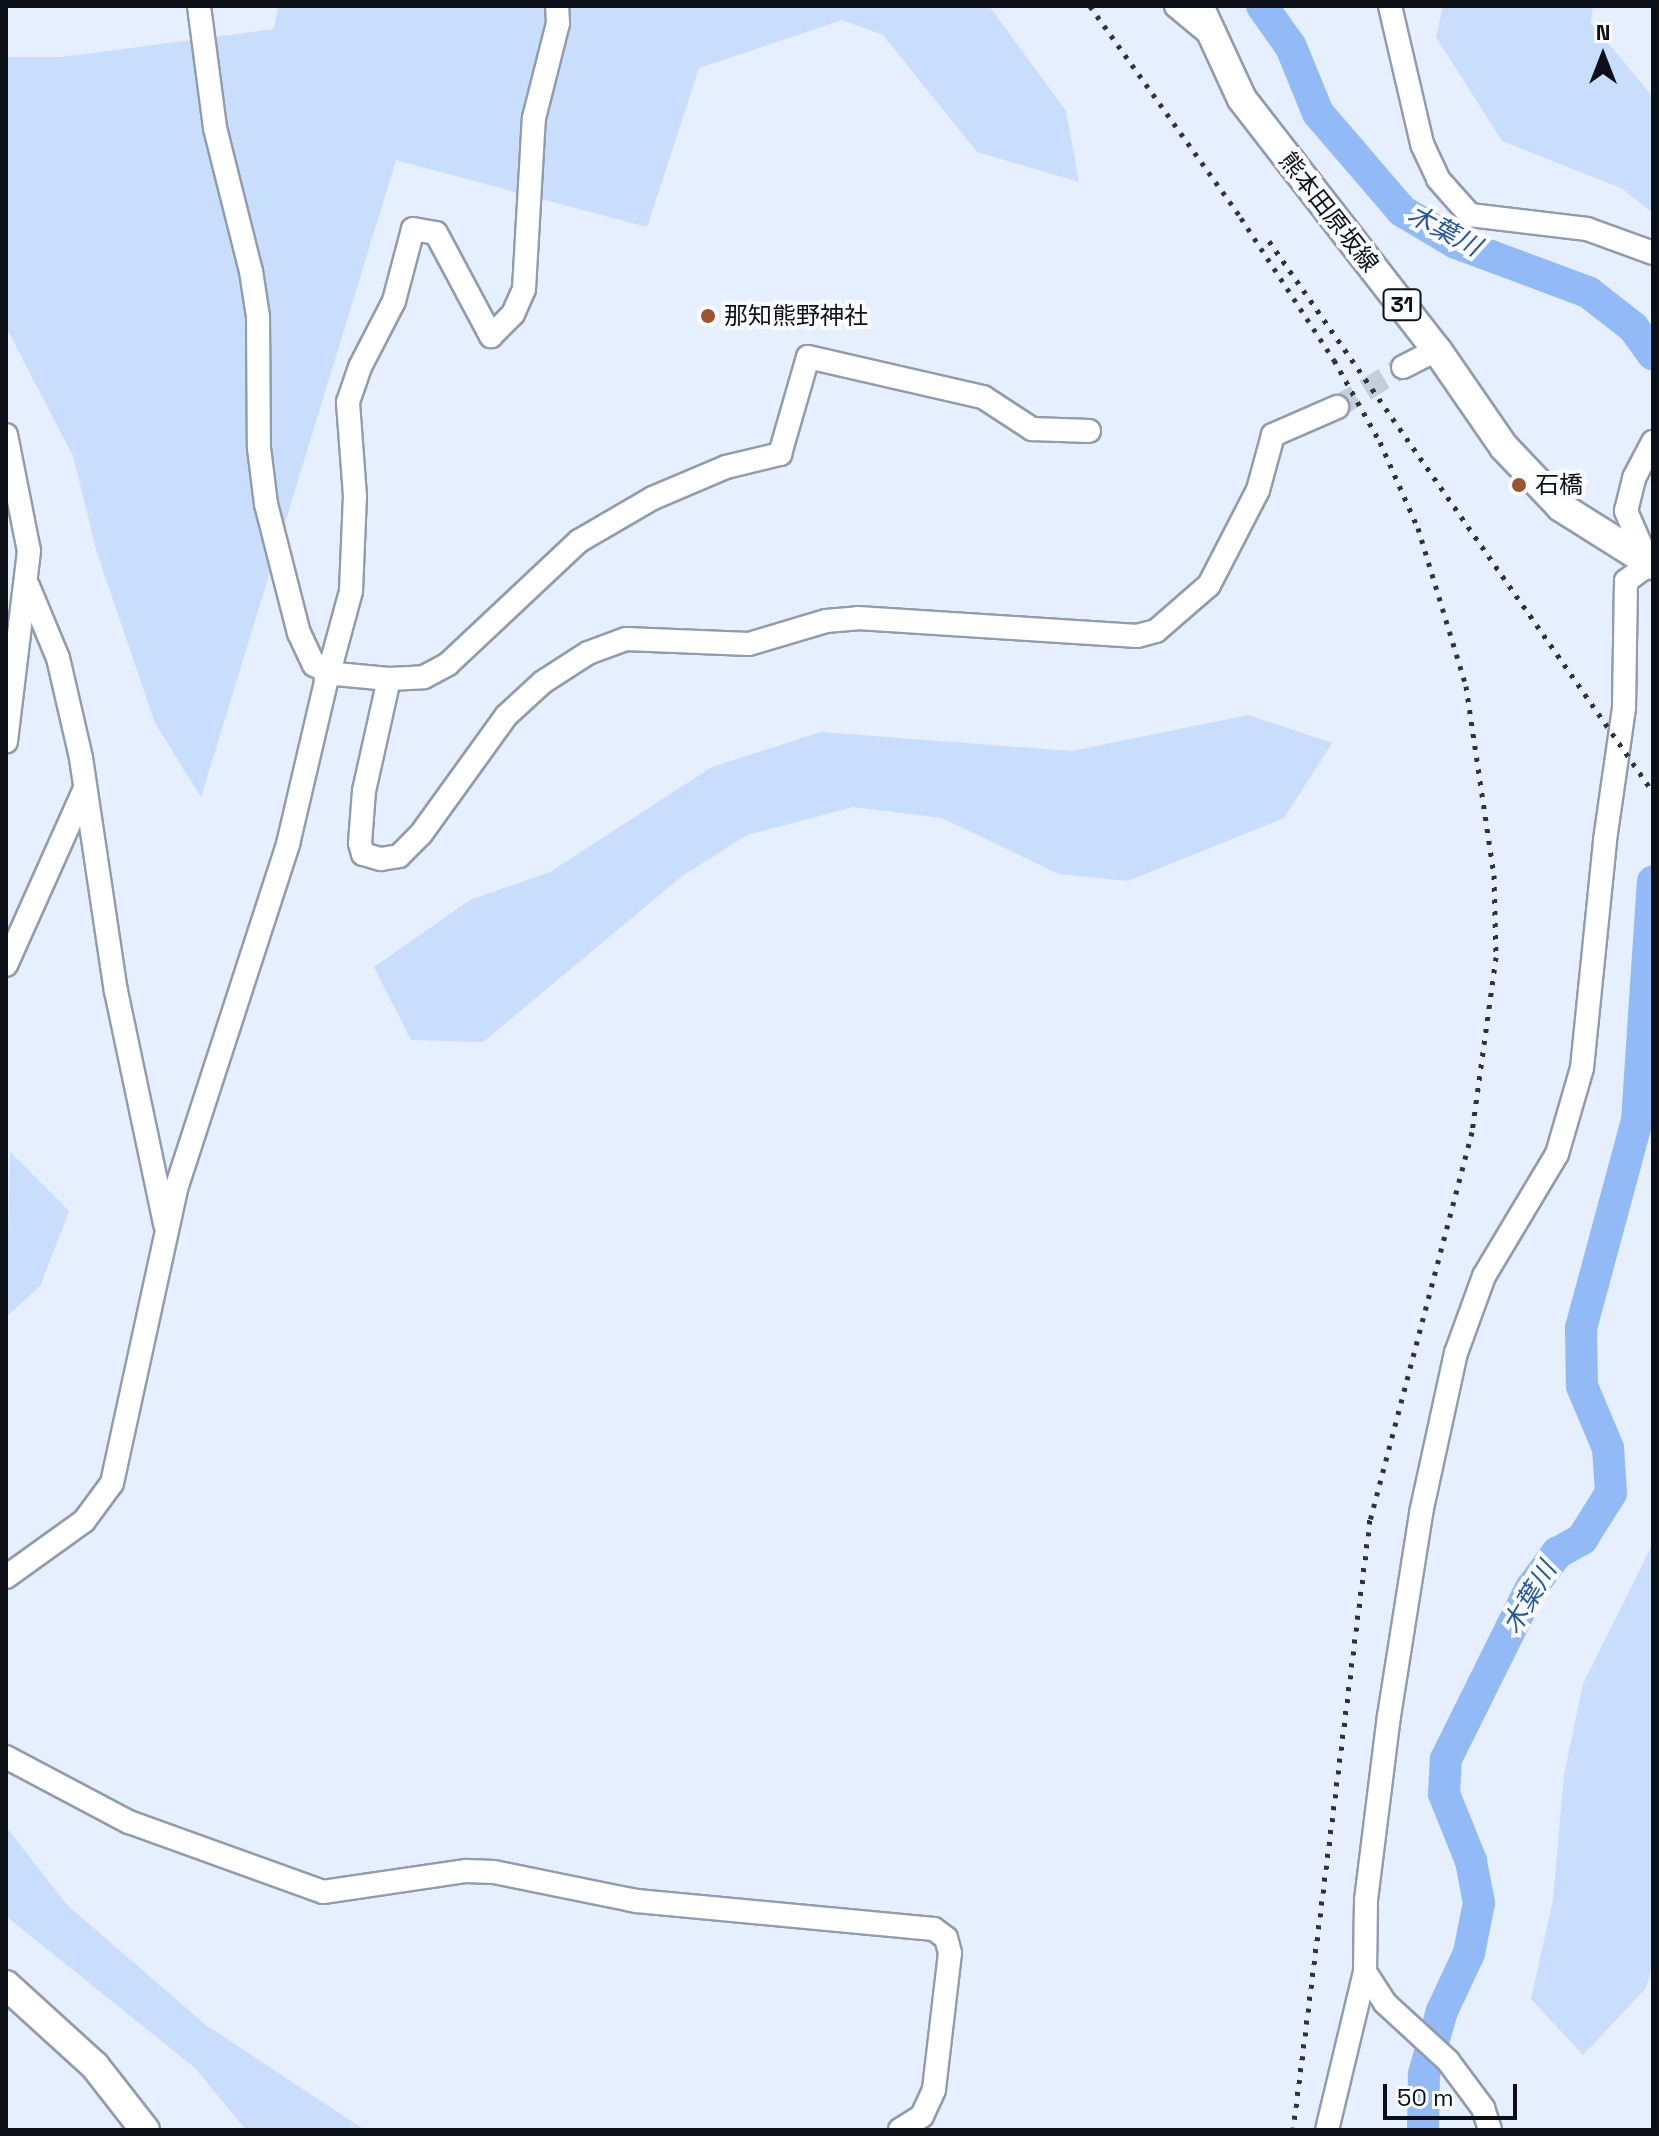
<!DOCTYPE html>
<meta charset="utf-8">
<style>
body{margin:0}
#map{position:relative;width:1659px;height:2136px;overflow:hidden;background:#e5effd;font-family:"Space Grotesk","Noto Sans JP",sans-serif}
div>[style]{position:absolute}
.green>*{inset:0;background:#c9defd}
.river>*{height:32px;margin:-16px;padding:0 16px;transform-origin:16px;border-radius:16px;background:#92baf6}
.minor-tunnel>*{height:22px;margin-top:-11px;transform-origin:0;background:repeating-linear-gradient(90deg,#c4ceda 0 22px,transparent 0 33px)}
.roads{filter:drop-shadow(2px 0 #919cac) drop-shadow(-2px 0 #919cac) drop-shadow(0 2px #919cac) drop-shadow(0 -2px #919cac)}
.minor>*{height:22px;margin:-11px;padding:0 11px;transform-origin:11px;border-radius:11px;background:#fff}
.major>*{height:28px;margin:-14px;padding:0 14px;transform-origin:14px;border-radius:14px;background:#fff}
.rail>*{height:5px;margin-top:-2.5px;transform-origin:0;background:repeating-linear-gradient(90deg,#2e333a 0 4px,transparent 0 12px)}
.dots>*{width:22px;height:22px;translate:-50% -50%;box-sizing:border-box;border:4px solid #f9fbff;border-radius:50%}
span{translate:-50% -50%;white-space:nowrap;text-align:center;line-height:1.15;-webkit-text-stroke:8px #f9fbff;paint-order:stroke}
.shield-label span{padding:2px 6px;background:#f9fbff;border:2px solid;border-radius:6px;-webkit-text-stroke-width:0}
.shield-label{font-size:22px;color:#0c1016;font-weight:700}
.street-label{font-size:24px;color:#0c1016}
.poi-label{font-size:24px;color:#0c1016}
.left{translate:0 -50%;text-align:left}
.water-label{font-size:26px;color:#25569d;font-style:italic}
.frame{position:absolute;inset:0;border:8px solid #0c1016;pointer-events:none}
.north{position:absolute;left:1563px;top:16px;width:80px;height:80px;-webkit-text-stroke:6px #f9fbff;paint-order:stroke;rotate:0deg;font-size:22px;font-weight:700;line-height:32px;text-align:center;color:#0c1016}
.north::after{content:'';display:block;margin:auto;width:28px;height:36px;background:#0c1016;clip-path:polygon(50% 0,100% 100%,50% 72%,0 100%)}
.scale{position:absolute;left:1383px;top:2084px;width:134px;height:36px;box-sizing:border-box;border:4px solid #0c1016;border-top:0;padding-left:10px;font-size:24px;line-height:28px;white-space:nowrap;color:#0c1016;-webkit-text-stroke:6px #f9fbff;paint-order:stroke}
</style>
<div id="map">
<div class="green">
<div style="clip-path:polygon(278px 6px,989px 6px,1066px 111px,1079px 182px,977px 152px,883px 35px,842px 20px,699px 68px,647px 227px,396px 160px,201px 797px,155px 723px,97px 553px,73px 456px,6px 327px,6px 57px,62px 57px,274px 29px)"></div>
<div style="clip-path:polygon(1443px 6px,1593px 6px,1591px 23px,1653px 97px,1653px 213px,1621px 188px,1502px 141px,1436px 37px)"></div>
<div style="clip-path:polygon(1248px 715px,1332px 743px,1284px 818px,1128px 881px,1059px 874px,942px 818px,853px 807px,747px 835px,682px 876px,483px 1042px,411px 1040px,374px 967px,470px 900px,550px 872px,712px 767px,821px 732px,1072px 751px)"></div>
<div style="clip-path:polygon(10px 1152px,69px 1211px,40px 1286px,6px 1317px)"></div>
<div style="clip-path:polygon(1653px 1543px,1653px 1962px,1646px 1988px,1583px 2055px,1531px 1999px,1553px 1900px,1564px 1775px,1583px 1684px)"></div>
<div style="clip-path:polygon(6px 1827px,68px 1906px,206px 2025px,365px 2130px,246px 2130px,195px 2068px,6px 1916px)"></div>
</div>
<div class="river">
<div style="left:1262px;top:6px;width:50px;rotate:54.7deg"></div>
<div style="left:1291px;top:47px;width:71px;rotate:67.8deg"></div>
<div style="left:1318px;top:113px;width:129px;rotate:49.4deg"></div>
<div style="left:1402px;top:211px;width:63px;rotate:30.7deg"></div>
<div style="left:1456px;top:243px;width:141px;rotate:20.4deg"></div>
<div style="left:1588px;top:292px;width:57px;rotate:37.9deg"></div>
<div style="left:1633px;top:327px;width:34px;rotate:54deg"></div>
<div style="left:1423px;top:2130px;width:56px;rotate:-89deg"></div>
<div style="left:1424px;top:2074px;width:66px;rotate:-74.1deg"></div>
<div style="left:1442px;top:2011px;width:64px;rotate:-65deg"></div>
<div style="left:1469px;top:1953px;width:51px;rotate:-78.7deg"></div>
<div style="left:1479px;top:1903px;width:43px;rotate:-100.8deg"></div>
<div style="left:1471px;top:1861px;width:72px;rotate:-111.9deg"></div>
<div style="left:1444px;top:1794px;width:35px;rotate:-87deg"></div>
<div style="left:1446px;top:1759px;width:191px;rotate:-63.6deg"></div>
<div style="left:1531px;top:1588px;width:44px;rotate:-53.4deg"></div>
<div style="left:1557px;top:1553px;width:29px;rotate:-29deg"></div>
<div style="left:1582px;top:1539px;width:54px;rotate:-57.8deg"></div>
<div style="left:1611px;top:1493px;width:45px;rotate:-93.8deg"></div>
<div style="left:1608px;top:1448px;width:67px;rotate:-112.8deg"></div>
<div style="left:1582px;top:1386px;width:58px;rotate:-91deg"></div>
<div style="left:1581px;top:1328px;width:214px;rotate:-74.9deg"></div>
<div style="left:1637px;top:1121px;width:240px;rotate:-86.2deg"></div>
</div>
<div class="minor-tunnel">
<div style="left:1337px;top:407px;width:77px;rotate:-31.2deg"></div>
</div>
<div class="roads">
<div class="minor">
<div style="left:199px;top:6px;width:123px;rotate:82.5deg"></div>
<div style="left:215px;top:128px;width:147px;rotate:75.9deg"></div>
<div style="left:251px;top:271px;width:47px;rotate:81.3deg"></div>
<div style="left:258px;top:317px;width:131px;rotate:89.6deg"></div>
<div style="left:259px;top:448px;width:56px;rotate:82.9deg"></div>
<div style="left:266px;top:504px;width:133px;rotate:75.7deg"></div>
<div style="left:299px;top:633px;width:35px;rotate:65deg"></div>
<div style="left:314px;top:665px;width:24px;rotate:22deg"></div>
<div style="left:336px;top:674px;width:53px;rotate:5.4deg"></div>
<div style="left:389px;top:679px;width:35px;rotate:-3deg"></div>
<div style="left:424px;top:677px;width:27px;rotate:-28deg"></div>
<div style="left:448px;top:664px;width:180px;rotate:-43.2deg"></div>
<div style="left:579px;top:541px;width:86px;rotate:-30.2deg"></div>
<div style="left:653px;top:498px;width:79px;rotate:-23deg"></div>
<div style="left:726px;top:467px;width:56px;rotate:-13.5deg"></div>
<div style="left:780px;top:454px;width:101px;rotate:-73.9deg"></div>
<div style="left:808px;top:357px;width:180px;rotate:12.9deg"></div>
<div style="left:983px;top:397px;width:59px;rotate:33.1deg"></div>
<div style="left:1032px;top:429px;width:57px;rotate:2deg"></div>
<div style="left:1176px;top:6px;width:45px;rotate:39.6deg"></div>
<div style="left:1390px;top:6px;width:142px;rotate:76.9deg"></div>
<div style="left:1422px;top:144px;width:38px;rotate:65deg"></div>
<div style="left:1438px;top:179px;width:48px;rotate:48.4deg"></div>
<div style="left:1470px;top:215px;width:118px;rotate:6.8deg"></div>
<div style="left:1587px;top:229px;width:70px;rotate:20deg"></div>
<div style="left:1403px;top:367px;width:38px;rotate:-27deg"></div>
<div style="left:6px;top:435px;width:118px;rotate:78.8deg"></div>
<div style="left:29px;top:551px;width:192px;rotate:96.9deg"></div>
<div style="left:28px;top:586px;width:78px;rotate:67.4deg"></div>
<div style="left:58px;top:658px;width:103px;rotate:77deg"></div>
<div style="left:81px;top:758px;width:236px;rotate:81.5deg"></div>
<div style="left:116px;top:991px;width:238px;rotate:78.1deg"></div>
<div style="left:325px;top:666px;width:9px;rotate:-36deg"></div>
<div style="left:332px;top:661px;width:73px;rotate:-74.8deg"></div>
<div style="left:351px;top:591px;width:95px;rotate:-87.6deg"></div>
<div style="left:355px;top:496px;width:94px;rotate:-94.3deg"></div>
<div style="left:348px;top:402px;width:37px;rotate:-71deg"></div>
<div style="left:360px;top:367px;width:74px;rotate:-62.7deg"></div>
<div style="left:394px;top:301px;width:74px;rotate:-75.2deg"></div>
<div style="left:413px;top:229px;width:23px;rotate:10deg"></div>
<div style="left:436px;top:233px;width:117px;rotate:61.9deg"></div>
<div style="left:491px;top:336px;width:31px;rotate:-45deg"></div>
<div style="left:513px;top:314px;width:27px;rotate:-66deg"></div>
<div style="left:524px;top:289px;width:171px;rotate:-86.7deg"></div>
<div style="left:534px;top:118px;width:98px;rotate:-75.8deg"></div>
<div style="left:558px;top:23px;width:17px;rotate:-93deg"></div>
<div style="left:389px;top:679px;width:115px;rotate:102.6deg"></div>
<div style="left:364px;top:791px;width:52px;rotate:94.4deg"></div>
<div style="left:360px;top:843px;width:11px;rotate:75deg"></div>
<div style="left:363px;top:854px;width:19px;rotate:16deg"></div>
<div style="left:381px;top:859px;width:18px;rotate:-9deg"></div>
<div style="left:399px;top:856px;width:31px;rotate:-45deg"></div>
<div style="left:421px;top:834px;width:145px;rotate:-54.2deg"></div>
<div style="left:506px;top:716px;width:50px;rotate:-42.6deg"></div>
<div style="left:543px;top:682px;width:54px;rotate:-32.8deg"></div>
<div style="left:588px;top:653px;width:40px;rotate:-20.2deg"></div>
<div style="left:626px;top:639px;width:123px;rotate:2.3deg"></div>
<div style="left:749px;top:644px;width:80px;rotate:-16.6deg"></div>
<div style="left:826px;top:621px;width:32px;rotate:-5deg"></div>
<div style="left:858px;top:618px;width:280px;rotate:3.7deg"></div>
<div style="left:1137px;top:636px;width:20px;rotate:-15deg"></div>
<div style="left:1156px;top:631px;width:70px;rotate:-41deg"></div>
<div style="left:1209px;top:585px;width:107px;rotate:-62.7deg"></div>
<div style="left:1258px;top:490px;width:57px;rotate:-74.7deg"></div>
<div style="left:1273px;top:435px;width:70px;rotate:-23.6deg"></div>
<div style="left:6px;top:965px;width:191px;rotate:-65.9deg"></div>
<div style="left:6px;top:1577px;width:96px;rotate:-35.7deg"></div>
<div style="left:84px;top:1521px;width:47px;rotate:-53.6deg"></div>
<div style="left:112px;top:1483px;width:301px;rotate:-77.7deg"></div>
<div style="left:176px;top:1189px;width:363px;rotate:-72deg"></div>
<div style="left:288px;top:844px;width:166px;rotate:-76.8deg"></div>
<div style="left:326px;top:682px;width:16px;rotate:-94deg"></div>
<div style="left:6px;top:1757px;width:139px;rotate:27.9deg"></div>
<div style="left:129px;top:1822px;width:206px;rotate:19.8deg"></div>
<div style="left:323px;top:1892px;width:145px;rotate:-8.4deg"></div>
<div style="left:466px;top:1871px;width:28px;rotate:2deg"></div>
<div style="left:494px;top:1872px;width:146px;rotate:11.5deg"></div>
<div style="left:637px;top:1901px;width:298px;rotate:5.4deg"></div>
<div style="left:934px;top:1929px;width:15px;rotate:37deg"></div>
<div style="left:946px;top:1938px;width:16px;rotate:75deg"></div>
<div style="left:950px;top:1953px;width:138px;rotate:96.7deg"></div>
<div style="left:934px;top:2090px;width:29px;rotate:115deg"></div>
<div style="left:922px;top:2116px;width:26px;rotate:148deg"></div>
<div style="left:1365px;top:1972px;width:37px;rotate:57deg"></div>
<div style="left:1385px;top:2003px;width:86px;rotate:42.6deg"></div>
<div style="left:1448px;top:2061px;width:59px;rotate:53.3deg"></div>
<div style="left:1483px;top:2108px;width:23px;rotate:72deg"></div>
<div style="left:1327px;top:2130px;width:163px;rotate:-76.5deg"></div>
<div style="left:1365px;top:1972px;width:72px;rotate:-89.2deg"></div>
<div style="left:1366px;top:1900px;width:185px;rotate:-82.9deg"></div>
<div style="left:1389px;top:1716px;width:206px;rotate:-81deg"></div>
<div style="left:1421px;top:1513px;width:164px;rotate:-77.7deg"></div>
<div style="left:1456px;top:1353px;width:82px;rotate:-70deg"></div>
<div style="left:1484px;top:1276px;width:142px;rotate:-59.1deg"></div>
<div style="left:1557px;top:1154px;width:90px;rotate:-73.8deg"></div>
<div style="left:1582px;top:1068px;width:229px;rotate:-84.2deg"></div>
<div style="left:1605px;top:840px;width:133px;rotate:-81.8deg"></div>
<div style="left:1624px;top:708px;width:127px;rotate:-89.1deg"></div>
<div style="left:1626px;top:581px;width:29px;rotate:-36deg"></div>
<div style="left:1649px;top:564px;width:58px;rotate:-113.5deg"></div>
<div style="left:1626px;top:511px;width:34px;rotate:-76deg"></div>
<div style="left:1634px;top:478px;width:41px;rotate:-62.2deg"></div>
</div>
<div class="major">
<div style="left:1199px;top:6px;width:102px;rotate:65.2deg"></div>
<div style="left:1242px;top:99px;width:318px;rotate:52.2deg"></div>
<div style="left:1437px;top:350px;width:118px;rotate:55.4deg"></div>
<div style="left:1504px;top:447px;width:83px;rotate:46.5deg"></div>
<div style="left:1561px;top:507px;width:109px;rotate:32.2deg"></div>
<div style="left:6px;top:1985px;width:120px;rotate:42.3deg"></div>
<div style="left:95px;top:2066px;width:81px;rotate:52deg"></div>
</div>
</div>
<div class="rail">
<div style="left:1090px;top:6px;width:260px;rotate:54.5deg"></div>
<div style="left:1241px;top:218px;width:170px;rotate:56.8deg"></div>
<div style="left:1334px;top:360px;width:94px;rotate:60.7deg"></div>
<div style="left:1380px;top:442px;width:94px;rotate:66.2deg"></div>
<div style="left:1418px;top:528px;width:165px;rotate:73.1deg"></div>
<div style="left:1466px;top:686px;width:191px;rotate:81.6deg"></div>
<div style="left:1494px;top:875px;width:82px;rotate:88.6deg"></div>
<div style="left:1496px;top:957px;width:177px;rotate:97.8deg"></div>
<div style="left:1472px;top:1132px;width:401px;rotate:104.7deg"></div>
<div style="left:1370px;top:1520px;width:615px;rotate:97.19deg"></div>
<div style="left:1269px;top:241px;width:672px;rotate:55.13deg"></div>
</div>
<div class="dots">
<div style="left:708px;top:316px;background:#9b542d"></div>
<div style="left:1519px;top:485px;background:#9b542d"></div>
</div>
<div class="shield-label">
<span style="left:1402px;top:305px">31</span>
</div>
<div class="street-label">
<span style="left:1329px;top:212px;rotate:52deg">熊本田原坂線</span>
</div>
<div class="poi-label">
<span class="left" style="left:724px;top:316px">那知熊野神社</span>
<span class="left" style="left:1535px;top:485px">石橋</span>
</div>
<div class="water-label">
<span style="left:1444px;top:231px;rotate:28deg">木葉川</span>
<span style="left:1530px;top:1598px;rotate:-59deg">木葉川</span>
</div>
<div class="frame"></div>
<div class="north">N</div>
<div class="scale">50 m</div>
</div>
